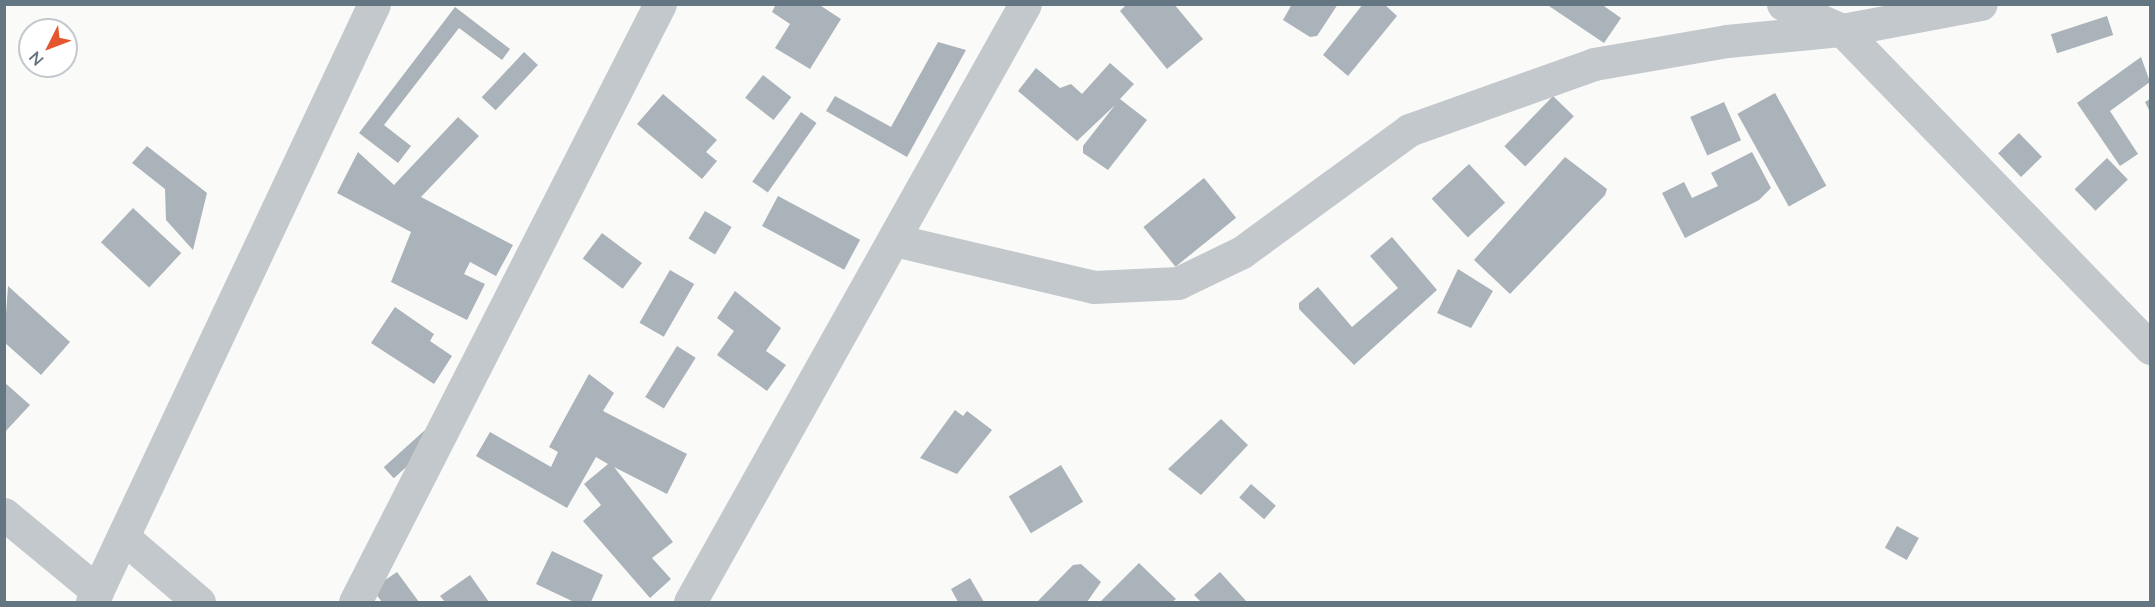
<!DOCTYPE html>
<style>
body{margin:0}
#map{position:relative;width:2155px;height:607px;overflow:hidden;background:#fafaf8;font-family:Lato,sans-serif}
div>[style]{position:absolute}
.building>*{inset:0;background:#aab3b9;transform-origin:0 0}
.minor>*{height:33px;margin:-16.5px;padding:0 16.5px;transform-origin:16.5px;border-radius:16.5px;background:#c3c8cc}
span{translate:-50% -50%;white-space:nowrap;text-align:center;line-height:1.15;-webkit-text-stroke:6px #fff;paint-order:stroke}
.frame{position:absolute;inset:0;border:6px solid #657683;pointer-events:none}
.north{position:absolute;left:18px;top:18px;width:60px;height:60px;box-sizing:border-box;background:#fff;border:2px solid #c1c8cd;border-radius:50%;rotate:228deg;font-size:16px;font-weight:700;line-height:24px;text-align:center;color:#657683}
.north::after{content:'';display:block;margin:auto;width:21px;height:27px;background:#e4572e;clip-path:polygon(50% 0,100% 100%,50% 72%,0 100%)}
</style>
<div id="map">
<div class="building">
<div style="clip-path:polygon(776px 4px,818px 4px,841px 19px,810px 69px,775px 48px,790px 24px,772px 12px)"></div>
<div style="clip-path:polygon(1127px 4px,1174px 4px,1203px 39px,1167px 69px,1120px 11px)"></div>
<div style="clip-path:polygon(1292px 4px,1338px 4px,1317px 36px,1310px 37px,1283px 20px)"></div>
<div style="clip-path:polygon(1363px 4px,1384px 4px,1397px 16px,1348px 76px,1323px 55px)"></div>
<div style="clip-path:polygon(1546px 4px,1601px 4px,1621px 18px,1604px 43px)"></div>
<div style="clip-path:polygon(455px 7px,510px 49px,502px 60px,459px 28px,384px 125px,411px 146px,398px 163px,359px 133px)"></div>
<div style="left:2107px;top:16px;width:20px;height:59px;rotate:72deg"></div>
<div style="clip-path:polygon(938px 42px,966px 50px,907px 157px,826px 111px,835px 96px,891px 127px)"></div>
<div style="left:524px;top:52px;width:19px;height:62px;rotate:43deg"></div>
<div style="clip-path:polygon(2141px 57px,2150px 82px,2110px 111px,2138px 154px,2120px 166px,2077px 103px)"></div>
<div style="clip-path:polygon(1110px 63px,1134px 84px,1120px 99px,1147px 120px,1108px 170px,1083px 153px,1083px 146px,1115px 105px,1077px 141px,1018px 91px,1036px 68px,1060px 88px,1071px 84px,1082px 94px)"></div>
<div style="left:763px;top:75px;width:36px;height:29px;rotate:38deg"></div>
<div style="left:1775px;top:93px;width:106px;height:43px;rotate:61deg"></div>
<div style="clip-path:polygon(663px 94px,717px 140px,706px 152px,717px 161px,702px 179px,637px 124px)"></div>
<div style="left:1553px;top:96px;width:29px;height:70px;rotate:44deg"></div>
<div style="clip-path:polygon(2150px 99px,2150px 112px,2145px 102px)"></div>
<div style="left:1724px;top:102px;width:42px;height:37px;rotate:66deg"></div>
<div style="left:801px;top:112px;width:19px;height:85px;rotate:35deg"></div>
<div style="clip-path:polygon(458px 117px,479px 136px,421px 197px,513px 245px,496px 276px,470px 262px,464px 274px,485px 284px,467px 320px,391px 282px,411px 232px,337px 193px,358px 152px,394px 185px)"></div>
<div style="left:2019px;top:133px;width:33px;height:29px;rotate:46deg"></div>
<div style="clip-path:polygon(147px 146px,207px 193px,193px 250px,166px 220px,165px 189px,132px 163px)"></div>
<div style="clip-path:polygon(1752px 152px,1771px 188px,1759px 200px,1685px 238px,1662px 193px,1684px 182px,1692px 198px,1718px 186px,1711px 173px)"></div>
<div style="clip-path:polygon(1565px 157px,1607px 189px,1605px 195px,1510px 294px,1474px 260px)"></div>
<div style="left:2107px;top:158px;width:30px;height:45px;rotate:46deg"></div>
<div style="left:1469px;top:164px;width:53px;height:51px;rotate:47deg"></div>
<div style="left:1204px;top:178px;width:51px;height:78px;rotate:51deg"></div>
<div style="left:778px;top:196px;width:93px;height:34px;rotate:28deg"></div>
<div style="left:133px;top:208px;width:66px;height:47px;rotate:43deg"></div>
<div style="left:705px;top:211px;width:31px;height:32px;rotate:31deg"></div>
<div style="left:602px;top:233px;width:50px;height:32px;rotate:37deg"></div>
<div style="clip-path:polygon(1392px 237px,1437px 290px,1354px 365px,1299px 309px,1299px 303px,1318px 287px,1352px 327px,1398px 288px,1370px 256px)"></div>
<div style="clip-path:polygon(1458px 269px,1493px 291px,1471px 328px,1437px 313px)"></div>
<div style="left:670px;top:270px;width:28px;height:61px;rotate:30deg"></div>
<div style="clip-path:polygon(8px 286px,70px 342px,41px 375px,4px 342px)"></div>
<div style="clip-path:polygon(735px 291px,781px 328px,766px 351px,786px 365px,767px 391px,717px 355px,734px 331px,717px 318px)"></div>
<div style="clip-path:polygon(395px 307px,434px 334px,430px 341px,452px 356px,434px 384px,371px 343px)"></div>
<div style="left:677px;top:346px;width:22px;height:60px;rotate:32deg"></div>
<div style="clip-path:polygon(589px 374px,614px 393px,603px 411px,687px 454px,667px 494px,614px 467px,673px 542px,652px 558px,671px 579px,650px 598px,583px 521px,601px 505px,584px 484px,608px 464px,596px 457px,567px 508px,476px 456px,490px 432px,551px 467px,558px 452px,549px 447px)"></div>
<div style="clip-path:polygon(4px 382px,30px 405px,4px 433px)"></div>
<div style="clip-path:polygon(955px 410px,963px 416px,967px 411px,992px 430px,957px 474px,920px 458px)"></div>
<div style="clip-path:polygon(1221px 419px,1248px 445px,1201px 495px,1168px 469px)"></div>
<div style="left:435px;top:421px;width:15px;height:69px;rotate:48deg"></div>
<div style="left:1061px;top:465px;width:43px;height:61px;rotate:59deg"></div>
<div style="left:1251px;top:484px;width:33px;height:18px;rotate:41deg"></div>
<div style="left:1897px;top:526px;width:25px;height:25px;rotate:29deg"></div>
<div style="clip-path:polygon(552px 551px,603px 575px,591px 602px,574px 602px,536px 584px)"></div>
<div style="clip-path:polygon(1139px 563px,1176px 599px,1172px 602px,1100px 602px)"></div>
<div style="clip-path:polygon(1081px 564px,1101px 582px,1087px 602px,1037px 602px,1073px 565px)"></div>
<div style="clip-path:polygon(397px 572px,419px 602px,382px 602px,372px 589px)"></div>
<div style="clip-path:polygon(1220px 572px,1247px 602px,1201px 602px,1194px 595px)"></div>
<div style="clip-path:polygon(470px 575px,489px 602px,445px 602px,440px 596px)"></div>
<div style="clip-path:polygon(970px 578px,984px 602px,958px 602px,951px 589px)"></div>
</div>
<div class="minor">
<div style="left:1783px;top:4px;width:64px;rotate:23.8deg"></div>
<div style="left:1842px;top:30px;width:141px;rotate:-10.6deg"></div>
<div style="left:894px;top:240px;width:205px;rotate:13.2deg"></div>
<div style="left:1094px;top:287px;width:84px;rotate:-2.7deg"></div>
<div style="left:1178px;top:283px;width:71px;rotate:-25.8deg"></div>
<div style="left:1242px;top:252px;width:207px;rotate:-36.1deg"></div>
<div style="left:1409px;top:130px;width:196px;rotate:-19.6deg"></div>
<div style="left:1594px;top:64px;width:135px;rotate:-9.8deg"></div>
<div style="left:1727px;top:41px;width:116px;rotate:-5.5deg"></div>
<div style="left:1842px;top:30px;width:443px;rotate:45.9deg"></div>
<div style="left:4px;top:514px;width:121px;rotate:39.6deg"></div>
<div style="left:123px;top:537px;width:100px;rotate:40.5deg"></div>
<div style="left:92px;top:602px;width:661px;rotate:-64.75deg"></div>
<div style="left:355px;top:602px;width:671px;rotate:-62.98deg"></div>
<div style="left:690px;top:602px;width:685px;rotate:-60.74deg"></div>
</div>
<div class="frame"></div>
<div class="north">N</div>
</div>
